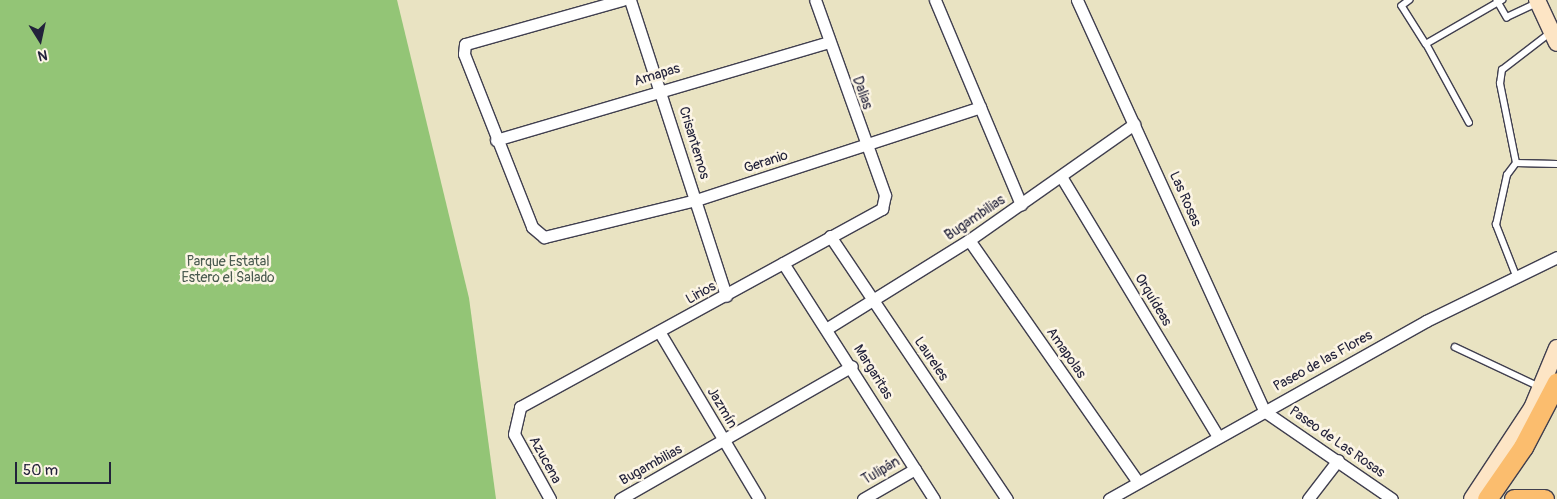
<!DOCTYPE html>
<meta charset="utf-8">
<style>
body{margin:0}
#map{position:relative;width:1557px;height:499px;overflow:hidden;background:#e9e3c2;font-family:Pangolin,sans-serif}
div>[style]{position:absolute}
.green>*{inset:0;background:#93c576}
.roads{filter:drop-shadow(1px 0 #403f4f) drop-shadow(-1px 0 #403f4f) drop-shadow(0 1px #403f4f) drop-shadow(0 -1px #403f4f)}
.service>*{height:5.5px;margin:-2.75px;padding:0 2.75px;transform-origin:2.75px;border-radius:2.75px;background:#fff}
.minor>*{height:11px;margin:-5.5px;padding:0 5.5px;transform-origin:5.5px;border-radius:5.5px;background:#fff}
.secondary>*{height:16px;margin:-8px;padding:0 8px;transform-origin:8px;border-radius:8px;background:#fde5c5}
.trunk>*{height:19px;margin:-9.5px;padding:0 9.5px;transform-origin:9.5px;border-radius:9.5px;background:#fbbd6e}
span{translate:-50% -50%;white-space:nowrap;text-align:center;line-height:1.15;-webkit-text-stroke:5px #fcf5e5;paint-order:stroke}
.street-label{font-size:14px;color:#22223b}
.park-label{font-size:14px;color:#4a5b50}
.north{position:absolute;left:15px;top:15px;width:50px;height:50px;-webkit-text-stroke:4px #fcf5e5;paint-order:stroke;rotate:170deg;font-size:14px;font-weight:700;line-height:20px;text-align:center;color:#22223b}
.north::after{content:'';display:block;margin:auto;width:18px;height:22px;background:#22223b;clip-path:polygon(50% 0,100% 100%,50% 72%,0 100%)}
.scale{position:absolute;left:15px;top:462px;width:96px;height:22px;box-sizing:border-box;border:2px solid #22223b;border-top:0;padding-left:6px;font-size:15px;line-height:18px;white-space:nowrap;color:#22223b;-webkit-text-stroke:4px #fcf5e5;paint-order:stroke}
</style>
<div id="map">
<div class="green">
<div style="clip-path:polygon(0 0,397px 0,469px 298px,496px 499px,0 499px)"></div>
</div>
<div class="roads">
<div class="service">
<div style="left:1410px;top:0;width:10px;rotate:143deg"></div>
<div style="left:1402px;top:6px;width:45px;rotate:57.7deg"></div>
<div style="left:1497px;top:0;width:20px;rotate:60deg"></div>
<div style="left:1507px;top:17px;width:33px;rotate:-25deg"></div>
<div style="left:1469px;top:123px;width:90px;rotate:-118.6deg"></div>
<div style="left:1426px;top:44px;width:88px;rotate:-30.1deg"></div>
<div style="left:1516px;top:163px;width:81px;rotate:-101.4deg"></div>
<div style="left:1500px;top:84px;width:14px;rotate:-82deg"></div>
<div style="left:1502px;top:70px;width:61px;rotate:-37.6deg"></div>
<div style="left:1516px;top:276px;width:55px;rotate:-111.4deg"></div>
<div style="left:1496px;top:225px;width:51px;rotate:-77.6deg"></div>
<div style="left:1507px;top:175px;width:15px;rotate:-53deg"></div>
<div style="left:1516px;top:163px;width:41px;rotate:1.4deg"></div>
<div style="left:1455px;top:347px;width:94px;rotate:25.2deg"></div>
</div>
<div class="minor">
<div style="left:622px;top:0;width:163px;rotate:164.3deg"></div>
<div style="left:465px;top:44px;width:10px;rotate:96deg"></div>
<div style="left:464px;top:54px;width:186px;rotate:68.5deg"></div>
<div style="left:532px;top:227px;width:16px;rotate:40deg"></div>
<div style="left:544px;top:237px;width:156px;rotate:-13.7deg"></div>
<div style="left:696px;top:200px;width:299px;rotate:-18.1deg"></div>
<div style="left:630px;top:0;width:311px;rotate:72deg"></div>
<div style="left:935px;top:0;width:222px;rotate:67.2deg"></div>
<div style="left:1077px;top:0;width:452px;rotate:65.5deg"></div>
<div style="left:1264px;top:411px;width:155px;rotate:34.5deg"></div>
<div style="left:496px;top:140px;width:346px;rotate:-16.4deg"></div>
<div style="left:1062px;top:178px;width:302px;rotate:58.9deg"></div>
<div style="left:830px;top:236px;width:317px;rotate:56.1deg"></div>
<div style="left:969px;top:240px;width:295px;rotate:55.1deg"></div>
<div style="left:783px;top:263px;width:280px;rotate:57.4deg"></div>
<div style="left:826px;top:329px;width:168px;rotate:-31.9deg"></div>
<div style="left:969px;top:240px;width:202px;rotate:-35.1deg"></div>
<div style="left:660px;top:333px;width:193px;rotate:59.2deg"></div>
<div style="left:550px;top:499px;width:74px;rotate:-119deg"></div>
<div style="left:514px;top:434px;width:28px;rotate:-77deg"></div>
<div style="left:520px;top:407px;width:413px;rotate:-28.7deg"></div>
<div style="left:882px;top:209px;width:14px;rotate:-78deg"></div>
<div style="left:885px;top:195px;width:207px;rotate:-109.7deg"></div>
<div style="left:620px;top:499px;width:267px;rotate:-29.8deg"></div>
<div style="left:863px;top:499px;width:60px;rotate:-30deg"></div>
<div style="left:1109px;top:499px;width:364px;rotate:-29.3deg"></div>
<div style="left:1426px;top:321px;width:146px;rotate:-26deg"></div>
<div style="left:1308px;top:499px;width:49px;rotate:-52.4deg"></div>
</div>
<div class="secondary">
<div style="left:1537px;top:0;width:47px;rotate:65.1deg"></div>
<div style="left:1472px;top:499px;width:109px;rotate:-56.6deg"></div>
<div style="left:1532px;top:408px;width:65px;rotate:-67.4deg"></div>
</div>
<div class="trunk">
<div style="left:1487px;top:499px;width:63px;rotate:-55.3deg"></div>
<div style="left:1523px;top:447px;width:73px;rotate:-62.4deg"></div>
<div style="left:1514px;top:499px;width:30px"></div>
</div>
</div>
<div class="street-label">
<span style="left:657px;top:75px;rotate:-17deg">Amapas</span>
<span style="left:862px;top:93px;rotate:70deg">Dalias</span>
<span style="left:694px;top:143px;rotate:73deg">Crisantemos</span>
<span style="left:766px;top:162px;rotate:-18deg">Geranio</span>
<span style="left:1185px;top:199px;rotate:66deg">Las Rosas</span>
<span style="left:975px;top:218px;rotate:-34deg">Bugambilias</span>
<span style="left:701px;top:293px;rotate:-29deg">Lirios</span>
<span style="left:1153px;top:300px;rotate:59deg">Orquídeas</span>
<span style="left:1066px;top:353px;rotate:55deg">Amapolas</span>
<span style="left:931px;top:359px;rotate:56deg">Laureles</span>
<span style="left:1323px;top:361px;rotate:-29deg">Paseo de las Flores</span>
<span style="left:873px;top:372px;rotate:58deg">Margaritas</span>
<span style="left:722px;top:408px;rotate:59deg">Jazmín</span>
<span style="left:1337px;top:442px;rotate:35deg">Paseo de Las Rosas</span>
<span style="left:545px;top:460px;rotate:61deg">Azucena</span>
<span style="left:651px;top:465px;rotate:-29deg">Bugambilias</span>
<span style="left:881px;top:471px;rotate:-30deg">Tulipán</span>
</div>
<div class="park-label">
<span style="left:228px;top:270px">Parque Estatal<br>Estero el Salado</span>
</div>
<div class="north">N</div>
<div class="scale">50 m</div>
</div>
